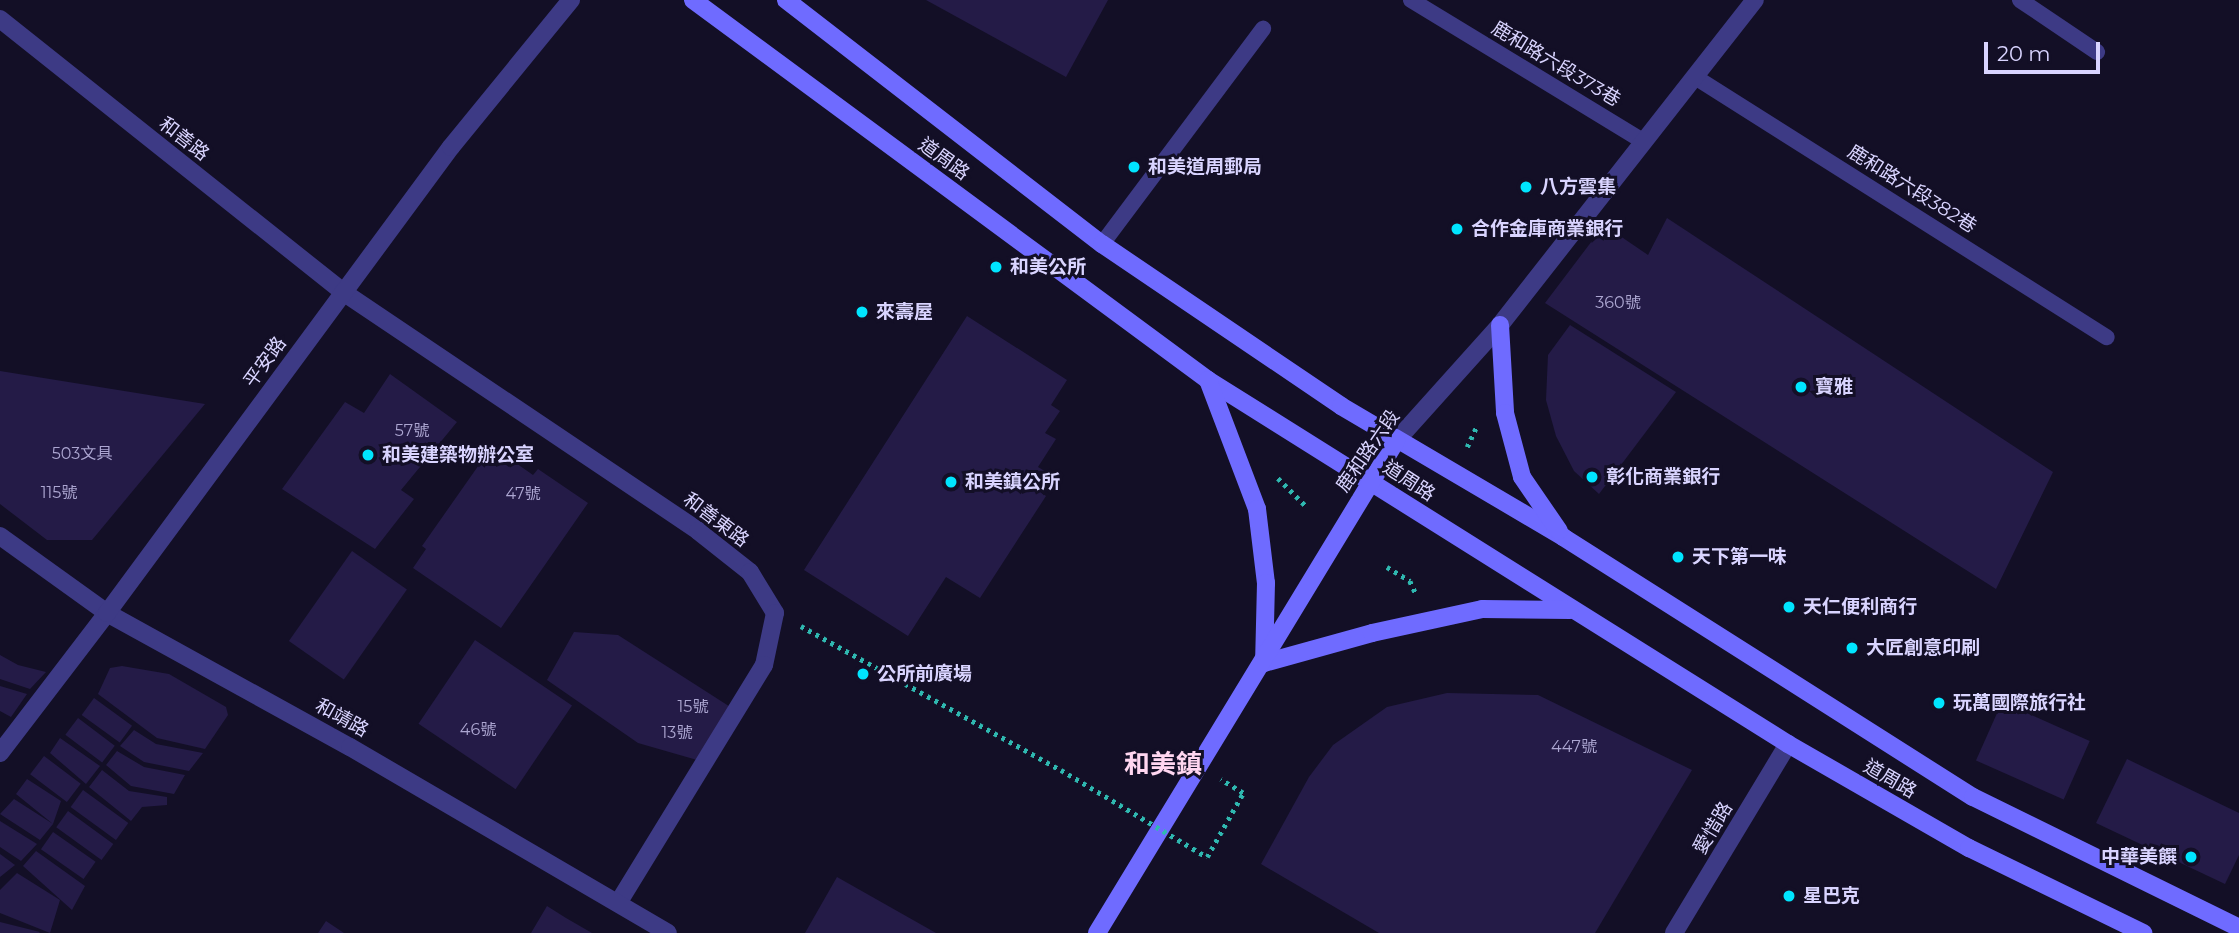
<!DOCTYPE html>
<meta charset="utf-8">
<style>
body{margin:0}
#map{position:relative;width:2239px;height:933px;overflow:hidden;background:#130f26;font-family:Montserrat,"Noto Sans TC",sans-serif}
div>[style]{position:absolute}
.building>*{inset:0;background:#241b47;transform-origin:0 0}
.path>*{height:4.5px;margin-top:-2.25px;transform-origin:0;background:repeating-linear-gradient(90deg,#2fb8b0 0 3.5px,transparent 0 8.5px)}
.service>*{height:16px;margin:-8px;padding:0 8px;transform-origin:8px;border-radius:8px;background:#3d3a85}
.minor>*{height:18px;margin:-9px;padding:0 9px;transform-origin:9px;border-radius:9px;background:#3d3a85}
.tertiary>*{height:18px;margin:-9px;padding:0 9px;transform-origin:9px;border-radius:9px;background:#3d3a85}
.secondary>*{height:18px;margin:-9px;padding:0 9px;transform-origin:9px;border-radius:9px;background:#6f6bff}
.path-bridge>*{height:4.5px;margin-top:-2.25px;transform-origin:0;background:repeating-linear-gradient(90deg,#2fb8b0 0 3.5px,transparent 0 8.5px)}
.dots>*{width:19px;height:19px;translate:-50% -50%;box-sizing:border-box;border:4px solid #130f26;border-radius:50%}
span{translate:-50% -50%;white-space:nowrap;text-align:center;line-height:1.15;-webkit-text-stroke:6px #130f26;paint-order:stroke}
.number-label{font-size:16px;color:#aca6d1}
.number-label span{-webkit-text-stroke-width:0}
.street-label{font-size:19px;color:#d9d4ff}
.poi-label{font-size:19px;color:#d9d4ff;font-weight:700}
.left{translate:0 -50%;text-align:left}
.right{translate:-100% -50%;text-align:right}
.district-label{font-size:26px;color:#ffd6f0;font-weight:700}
.scale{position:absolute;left:1984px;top:42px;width:116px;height:32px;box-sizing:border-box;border:4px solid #d9d4ff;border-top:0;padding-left:9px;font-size:21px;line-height:24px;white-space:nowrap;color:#d9d4ff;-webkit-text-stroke:5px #130f26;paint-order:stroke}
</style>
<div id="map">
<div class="building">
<div style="clip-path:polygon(926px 0,1108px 0,1066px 77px)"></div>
<div style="clip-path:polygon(1667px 218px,2053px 472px,1996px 589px,1545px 303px,1604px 225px,1648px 255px)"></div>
<div style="clip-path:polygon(967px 316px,1067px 380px,1051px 405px,1060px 411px,1045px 433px,1056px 439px,1038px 467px,1048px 473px,1037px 490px,1046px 496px,980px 598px,946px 577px,908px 636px,804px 570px)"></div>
<div style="clip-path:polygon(1570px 325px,1676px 392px,1599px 494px,1574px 471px,1556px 436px,1546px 400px,1548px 355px)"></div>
<div style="clip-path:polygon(0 371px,205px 404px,92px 540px,47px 540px,0 504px)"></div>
<div style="clip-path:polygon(390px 374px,457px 422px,401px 490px,414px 499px,375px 549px,282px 489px,345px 402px,364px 413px)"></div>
<div style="clip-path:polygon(488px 452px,509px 467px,513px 461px,533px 475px,538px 469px,588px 503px,501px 628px,413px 568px,426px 549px,422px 546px)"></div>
<div style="left:352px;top:551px;width:67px;height:110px;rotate:35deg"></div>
<div style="clip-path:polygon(574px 632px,618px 635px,735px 710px,704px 762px,638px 743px,547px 680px)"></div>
<div style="left:475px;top:640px;width:117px;height:101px;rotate:34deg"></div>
<div style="clip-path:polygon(0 655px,18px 665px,46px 672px,30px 689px,0 679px)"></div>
<div style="clip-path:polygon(122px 666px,169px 674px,226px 707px,228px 715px,205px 749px,157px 738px,98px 694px,110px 668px)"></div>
<div style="clip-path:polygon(0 686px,27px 694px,11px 717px,0 711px)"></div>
<div style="clip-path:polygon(1447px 693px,1538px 695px,1692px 770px,1595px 933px,1379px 933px,1261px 864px,1309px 777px,1333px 745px,1387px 707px)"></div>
<div style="left:94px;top:698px;width:47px;height:21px;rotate:36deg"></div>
<div style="left:2002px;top:702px;width:96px;height:64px;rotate:24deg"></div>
<div style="left:78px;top:718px;width:46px;height:21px;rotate:37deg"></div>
<div style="clip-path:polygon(134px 730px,156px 744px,203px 753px,189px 771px,144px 762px,120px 746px)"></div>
<div style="clip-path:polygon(60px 738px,100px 766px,86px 784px,50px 753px)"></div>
<div style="clip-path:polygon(117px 751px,144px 767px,185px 775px,174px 794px,131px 786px,106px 765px)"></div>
<div style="left:44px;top:756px;width:46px;height:23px;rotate:37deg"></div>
<div style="clip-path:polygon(2127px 759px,2239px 813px,2239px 855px,2225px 884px,2096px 823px)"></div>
<div style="clip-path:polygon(102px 770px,129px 791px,167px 797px,167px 805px,142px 807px,131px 821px,89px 787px)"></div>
<div style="clip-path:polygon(27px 779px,61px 801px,53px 824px,40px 840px,0 814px,14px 799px,53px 824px,16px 794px)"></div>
<div style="left:83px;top:790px;width:56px;height:21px;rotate:36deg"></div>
<div style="left:68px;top:811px;width:56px;height:20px;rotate:36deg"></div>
<div style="clip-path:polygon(0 821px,37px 844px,21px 861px,0 847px)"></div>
<div style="left:53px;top:832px;width:52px;height:21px;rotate:35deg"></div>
<div style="clip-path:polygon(36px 851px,85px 886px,72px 910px,23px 866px)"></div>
<div style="clip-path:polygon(0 854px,15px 865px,0 877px)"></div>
<div style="clip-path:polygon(17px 873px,60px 900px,50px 933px,0 913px,0 890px)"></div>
<div style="clip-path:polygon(837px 877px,936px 933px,805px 933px)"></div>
<div style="clip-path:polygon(547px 906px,566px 918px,592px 933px,531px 933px)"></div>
<div style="clip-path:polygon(326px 921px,344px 933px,318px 933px)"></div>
<div style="clip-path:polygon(0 922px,40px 932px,39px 933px,0 933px)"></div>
</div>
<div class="path">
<div style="left:1467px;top:447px;width:23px;rotate:-65deg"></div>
<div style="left:1278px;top:478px;width:40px;rotate:45deg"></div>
<div style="left:1387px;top:567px;width:27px;rotate:31deg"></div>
<div style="left:1410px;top:581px;width:14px;rotate:65deg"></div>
<div style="left:801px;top:626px;width:297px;rotate:29deg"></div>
<div style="left:1207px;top:857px;width:73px;rotate:-60.6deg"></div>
<div style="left:1243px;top:793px;width:26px;rotate:-149deg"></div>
</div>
<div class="service">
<div style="left:1411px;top:0;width:271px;rotate:31.3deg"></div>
<div style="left:2020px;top:0;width:93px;rotate:34deg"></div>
<div style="left:1695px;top:77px;width:487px;rotate:32.3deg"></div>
<div style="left:1102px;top:244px;width:269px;rotate:-53.2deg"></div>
</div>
<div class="minor">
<div style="left:0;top:19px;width:438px;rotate:38.5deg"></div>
<div style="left:343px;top:292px;width:428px;rotate:33.9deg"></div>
<div style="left:698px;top:531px;width:66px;rotate:38.3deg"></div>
<div style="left:750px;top:572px;width:48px;rotate:58.6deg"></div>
<div style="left:775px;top:613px;width:53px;rotate:101.9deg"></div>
<div style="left:764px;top:665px;width:278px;rotate:121.5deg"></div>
<div style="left:0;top:536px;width:132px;rotate:35.7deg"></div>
<div style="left:107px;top:613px;width:277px;rotate:28.9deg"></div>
<div style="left:350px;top:747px;width:368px;rotate:30.3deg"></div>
<div style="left:0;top:753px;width:176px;rotate:-52.6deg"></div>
<div style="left:107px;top:613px;width:579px;rotate:-53.57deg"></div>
<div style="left:451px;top:147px;width:190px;rotate:-50.8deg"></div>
<div style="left:1674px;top:933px;width:221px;rotate:-58.9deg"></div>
</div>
<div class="tertiary">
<div style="left:1396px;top:441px;width:156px;rotate:-48.1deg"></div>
<div style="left:1500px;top:325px;width:413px;rotate:-51.9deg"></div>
</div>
<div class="secondary">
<div style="left:693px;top:0;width:640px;rotate:36.42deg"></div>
<div style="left:1208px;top:380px;width:685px;rotate:32.11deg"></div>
<div style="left:1788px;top:744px;width:209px;rotate:29.9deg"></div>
<div style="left:1969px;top:848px;width:194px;rotate:26deg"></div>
<div style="left:786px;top:0;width:399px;rotate:37.7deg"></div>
<div style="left:1102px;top:244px;width:289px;rotate:34.1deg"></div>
<div style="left:1341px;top:406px;width:258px;rotate:30.5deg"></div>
<div style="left:1563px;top:537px;width:485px;rotate:32.4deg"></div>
<div style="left:1973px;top:797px;width:297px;rotate:26.2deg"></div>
<div style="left:1500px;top:325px;width:88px;rotate:86.7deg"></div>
<div style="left:1505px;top:413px;width:66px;rotate:75.1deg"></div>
<div style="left:1522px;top:477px;width:65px;rotate:55.6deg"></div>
<div style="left:1208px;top:380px;width:138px;rotate:69.2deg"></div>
<div style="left:1257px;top:509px;width:75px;rotate:83.1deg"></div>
<div style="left:1266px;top:583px;width:80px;rotate:91.4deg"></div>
<div style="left:1264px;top:663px;width:112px;rotate:-15.5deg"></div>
<div style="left:1372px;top:633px;width:113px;rotate:-12.3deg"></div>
<div style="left:1482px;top:609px;width:88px;rotate:0.7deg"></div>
<div style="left:1097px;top:933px;width:576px;rotate:-58.71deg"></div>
</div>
<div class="path-bridge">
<div style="left:1061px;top:770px;width:170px;rotate:30.8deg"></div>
</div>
<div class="dots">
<div style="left:1134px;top:167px;background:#00e5ff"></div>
<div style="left:1526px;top:187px;background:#00e5ff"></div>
<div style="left:1457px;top:229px;background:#00e5ff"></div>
<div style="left:996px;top:267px;background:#00e5ff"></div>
<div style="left:862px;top:312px;background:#00e5ff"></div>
<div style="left:1801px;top:387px;background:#00e5ff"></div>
<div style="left:368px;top:455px;background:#00e5ff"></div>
<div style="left:1592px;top:477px;background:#00e5ff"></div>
<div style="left:951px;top:482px;background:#00e5ff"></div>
<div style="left:1678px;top:557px;background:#00e5ff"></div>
<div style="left:1789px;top:607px;background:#00e5ff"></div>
<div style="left:1852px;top:648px;background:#00e5ff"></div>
<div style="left:863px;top:674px;background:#00e5ff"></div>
<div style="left:1939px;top:703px;background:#00e5ff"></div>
<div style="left:2191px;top:857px;background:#00e5ff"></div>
<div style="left:1789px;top:896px;background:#00e5ff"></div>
</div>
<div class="number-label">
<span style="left:1618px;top:303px">360號</span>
<span style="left:412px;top:431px">57號</span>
<span style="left:82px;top:454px">503文具</span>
<span style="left:59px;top:493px">115號</span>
<span style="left:523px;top:494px">47號</span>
<span style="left:693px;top:707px">15號</span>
<span style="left:478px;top:730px">46號</span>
<span style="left:677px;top:733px">13號</span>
<span style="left:1574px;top:747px">447號</span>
</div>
<div class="street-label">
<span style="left:1556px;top:64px;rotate:31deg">鹿和路六段373巷</span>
<span style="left:184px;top:139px;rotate:38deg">和善路</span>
<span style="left:944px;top:159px;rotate:36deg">道周路</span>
<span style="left:1912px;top:189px;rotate:32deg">鹿和路六段382巷</span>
<span style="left:265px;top:362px;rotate:-54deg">平安路</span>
<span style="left:1368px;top:451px;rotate:-55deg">鹿和路六段</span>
<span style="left:1409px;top:481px;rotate:33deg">道周路</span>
<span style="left:716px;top:520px;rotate:37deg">和善東路</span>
<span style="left:342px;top:718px;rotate:29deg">和靖路</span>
<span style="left:1890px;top:779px;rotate:30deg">道周路</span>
<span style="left:1713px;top:828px;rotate:-59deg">愛惜路</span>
</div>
<div class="poi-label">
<span class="left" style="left:1148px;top:167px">和美道周郵局</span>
<span class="left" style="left:1540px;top:187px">八方雲集</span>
<span class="left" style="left:1471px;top:229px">合作金庫商業銀行</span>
<span class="left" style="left:1010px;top:267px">和美公所</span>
<span class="left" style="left:876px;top:312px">來壽屋</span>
<span class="left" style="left:1815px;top:387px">寶雅</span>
<span class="left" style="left:382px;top:455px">和美建築物辦公室</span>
<span class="left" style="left:1606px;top:477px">彰化商業銀行</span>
<span class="left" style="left:965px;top:482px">和美鎮公所</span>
<span class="left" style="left:1692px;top:557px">天下第一味</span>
<span class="left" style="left:1803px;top:607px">天仁便利商行</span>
<span class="left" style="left:1866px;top:648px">大匠創意印刷</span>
<span class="left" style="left:877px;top:674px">公所前廣場</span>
<span class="left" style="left:1953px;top:703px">玩萬國際旅行社</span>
<span class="right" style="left:2177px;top:857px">中華美饌</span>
<span class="left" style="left:1803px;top:896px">星巴克</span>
</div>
<div class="district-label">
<span style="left:1163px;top:765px">和美鎮</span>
</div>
<div class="scale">20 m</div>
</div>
